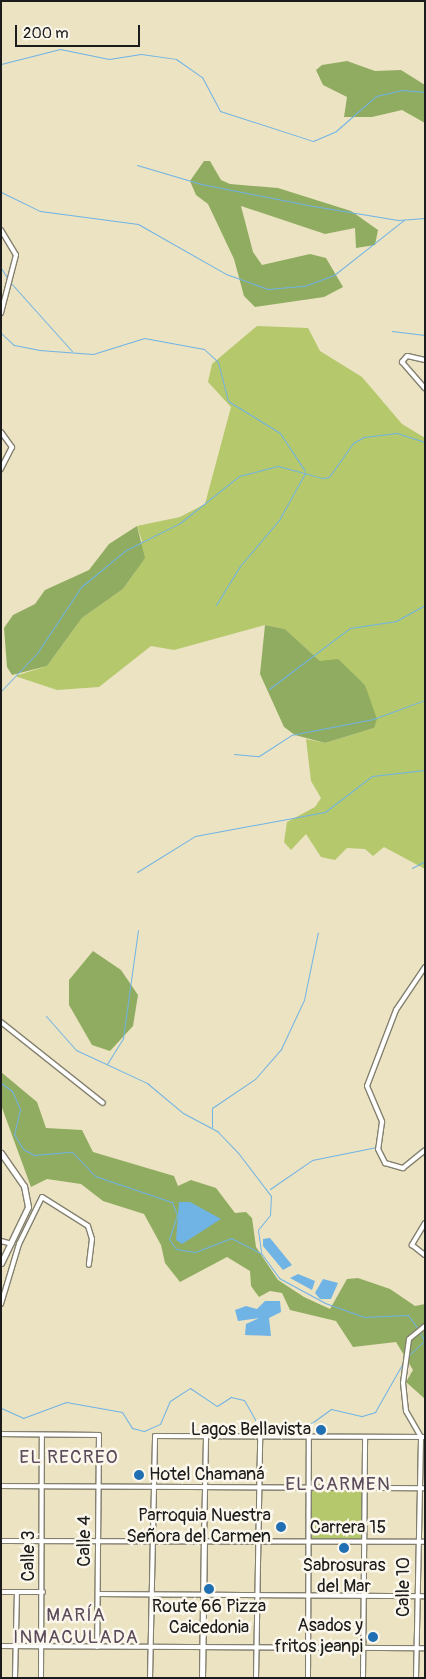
<!DOCTYPE html>
<meta charset="utf-8">
<style>
body{margin:0}
#map{position:relative;width:426px;height:1679px;overflow:hidden;background:#ebe3c2;font-family:Pangolin,sans-serif}
div>[style]{position:absolute}
.green>*{inset:0;background:#b5c86c;transform-origin:0 0}
.forest>*{inset:0;background:#90ac60}
.water>*{inset:0;background:#70b3e5}
.stream>*{height:1px;margin:-0.5px;padding:0 0.5px;transform-origin:0.5px;border-radius:0.5px;background:#70b3e5}
.roads{filter:drop-shadow(1px 0 #84806f) drop-shadow(-1px 0 #84806f) drop-shadow(0 1px #84806f) drop-shadow(0 -1px #84806f)}
.street>*{height:4px;margin:-2px;padding:0 2px;transform-origin:2px;border-radius:2px;background:#fff}
.secondary>*{height:5px;margin:-2.5px;padding:0 2.5px;transform-origin:2.5px;border-radius:2.5px;background:#fff}
.dots>*{width:14px;height:14px;translate:-50% -50%;box-sizing:border-box;border:2px solid #fbf7ec;border-radius:50%}
span{translate:-50% -50%;white-space:nowrap;text-align:center;line-height:1.15;-webkit-text-stroke:5px #fbf7ec;paint-order:stroke}
.poi-label{font-size:18px;color:#1c1c1c}
.right{translate:-100% -50%;text-align:right}
.left{translate:0 -50%;text-align:left}
.street-label{font-size:18px;color:#1c1c1c}
.neighbourhood-label{font-size:19px;color:#5a4a5a;letter-spacing:1px}
.frame{position:absolute;inset:0;border:2px solid #1c1c1c;pointer-events:none}
.scale{position:absolute;left:15px;top:25px;width:125px;height:22px;box-sizing:border-box;border:2px solid #1c1c1c;border-top:0;padding-left:6px;font-size:15px;line-height:18px;white-space:nowrap;color:#1c1c1c;-webkit-text-stroke:4px #fbf7ec;paint-order:stroke}
</style>
<div id="map">
<div class="green">
<div style="clip-path:polygon(257px 326px,308px 328px,320px 351px,362px 377px,402px 424px,425px 438px,425px 869px,384px 847px,373px 856px,365px 849px,347px 848px,335px 860px,321px 857px,306px 834px,291px 850px,284px 842px,287px 822px,315px 807px,321px 798px,311px 781px,306px 739px,325px 743px,374px 728px,365px 685px,352px 674px,320px 661px,285px 629px,265px 625px,174px 650px,151px 646px,99px 687px,57px 690px,15px 676px,47px 666px,82px 618px,123px 589px,135px 572px,142px 541px,137px 526px,180px 517px,205px 504px,231px 407px,208px 382px,212px 364px)"></div>
<div style="left:310px;top:1487px;width:53px;height:55px"></div>
</div>
<div class="forest">
<div style="clip-path:polygon(347px 61px,375px 71px,401px 70px,425px 85px,425px 123px,402px 110px,372px 117px,344px 117px,347px 97px,323px 85px,316px 70px,322px 65px)"></div>
<div style="clip-path:polygon(204px 161px,210px 161px,221px 180px,230px 184px,278px 188px,351px 211px,378px 230px,375px 245px,356px 248px,355px 228px,325px 234px,241px 206px,253px 252px,262px 265px,310px 254px,326px 258px,343px 287px,324px 297px,255px 307px,244px 296px,234px 259px,208px 204px,196px 195px,190px 181px)"></div>
<div style="clip-path:polygon(137px 526px,145px 558px,123px 589px,82px 618px,47px 666px,12px 675px,7px 667px,4px 628px,13px 615px,35px 604px,45px 590px,89px 570px,109px 544px)"></div>
<div style="clip-path:polygon(265px 625px,285px 629px,320px 661px,338px 659px,365px 685px,377px 719px,374px 728px,325px 743px,295px 735px,284px 727px,260px 674px)"></div>
<div style="clip-path:polygon(93px 951px,121px 970px,138px 995px,133px 1026px,110px 1051px,92px 1045px,69px 1005px,69px 980px)"></div>
<div style="clip-path:polygon(1px 1072px,37px 1102px,46px 1128px,82px 1130px,93px 1152px,174px 1176px,178px 1186px,191px 1180px,216px 1188px,235px 1213px,246px 1212px,252px 1218px,256px 1247px,278px 1280px,304px 1297px,330px 1309px,347px 1279px,358px 1278px,390px 1289px,415px 1306px,425px 1304px,425px 1399px,406px 1382px,413px 1370px,396px 1342px,353px 1347px,336px 1321px,290px 1310px,282px 1293px,270px 1291px,259px 1297px,251px 1286px,250px 1271px,227px 1257px,180px 1282px,165px 1263px,161px 1245px,144px 1214px,103px 1201px,81px 1184px,47px 1179px,31px 1187px,1px 1105px)"></div>
</div>
<div class="water">
<div style="clip-path:polygon(179px 1202px,190px 1202px,221px 1219px,182px 1244px,176px 1240px)"></div>
<div style="clip-path:polygon(270px 1238px,292px 1265px,283px 1270px,263px 1246px,263px 1239px)"></div>
<div style="clip-path:polygon(298px 1274px,315px 1281px,312px 1290px,290px 1278px)"></div>
<div style="clip-path:polygon(323px 1279px,338px 1283px,331px 1299px,320px 1299px,315px 1293px)"></div>
<div style="clip-path:polygon(265px 1301px,280px 1301px,281px 1312px,269px 1318px,271px 1336px,245px 1335px,246px 1324px,259px 1318px,238px 1321px,235px 1310px,246px 1306px,257px 1309px)"></div>
</div>
<div class="stream">
<div style="left:1px;top:64px;width:61px;rotate:-14.3deg"></div>
<div style="left:60px;top:49px;width:50px;rotate:11.5deg"></div>
<div style="left:109px;top:59px;width:32px;rotate:-9deg"></div>
<div style="left:141px;top:54px;width:35px;rotate:8deg"></div>
<div style="left:176px;top:59px;width:32px;rotate:35deg"></div>
<div style="left:202px;top:77px;width:38px;rotate:62deg"></div>
<div style="left:220px;top:111px;width:98px;rotate:17.9deg"></div>
<div style="left:313px;top:141px;width:25px;rotate:-23deg"></div>
<div style="left:336px;top:131px;width:53px;rotate:-41.2deg"></div>
<div style="left:376px;top:96px;width:26px;rotate:-13deg"></div>
<div style="left:401px;top:90px;width:24px;rotate:5deg"></div>
<div style="left:137px;top:165px;width:67px;rotate:16.5deg"></div>
<div style="left:201px;top:184px;width:114px;rotate:11.1deg"></div>
<div style="left:313px;top:206px;width:86px;rotate:9.4deg"></div>
<div style="left:398px;top:220px;width:27px;rotate:-4deg"></div>
<div style="left:1px;top:192px;width:43px;rotate:26deg"></div>
<div style="left:40px;top:211px;width:99px;rotate:7.6deg"></div>
<div style="left:138px;top:224px;width:101px;rotate:29.6deg"></div>
<div style="left:226px;top:274px;width:45px;rotate:19.7deg"></div>
<div style="left:268px;top:289px;width:36px;rotate:-5deg"></div>
<div style="left:304px;top:286px;width:32px;rotate:-20deg"></div>
<div style="left:334px;top:275px;width:89px;rotate:-38.2deg"></div>
<div style="left:1px;top:268px;width:13px;rotate:58deg"></div>
<div style="left:10px;top:282px;width:93px;rotate:48.1deg"></div>
<div style="left:392px;top:331px;width:33px;rotate:7deg"></div>
<div style="left:1px;top:333px;width:18px;rotate:43deg"></div>
<div style="left:14px;top:345px;width:25px;rotate:11deg"></div>
<div style="left:39px;top:350px;width:54px;rotate:4.2deg"></div>
<div style="left:93px;top:354px;width:53px;rotate:-17.4deg"></div>
<div style="left:144px;top:338px;width:61px;rotate:10.4deg"></div>
<div style="left:204px;top:349px;width:19px;rotate:43deg"></div>
<div style="left:218px;top:362px;width:40px;rotate:75.6deg"></div>
<div style="left:228px;top:401px;width:61px;rotate:31.6deg"></div>
<div style="left:280px;top:433px;width:45px;rotate:56.7deg"></div>
<div style="left:216px;top:605px;width:46px;rotate:-58.4deg"></div>
<div style="left:240px;top:566px;width:60px;rotate:-49.7deg"></div>
<div style="left:279px;top:520px;width:54px;rotate:-61deg"></div>
<div style="left:269px;top:689px;width:101px;rotate:-37deg"></div>
<div style="left:350px;top:628px;width:47px;rotate:-8.7deg"></div>
<div style="left:396px;top:621px;width:33px;rotate:-29deg"></div>
<div style="left:1px;top:691px;width:52px;rotate:-46.5deg"></div>
<div style="left:37px;top:653px;width:79px;rotate:-56.3deg"></div>
<div style="left:81px;top:587px;width:58px;rotate:-39.4deg"></div>
<div style="left:126px;top:550px;width:60px;rotate:-26.6deg"></div>
<div style="left:180px;top:523px;width:75px;rotate:-38.5deg"></div>
<div style="left:239px;top:476px;width:40px;rotate:-14.4deg"></div>
<div style="left:278px;top:466px;width:46px;rotate:15.3deg"></div>
<div style="left:322px;top:478px;width:7px;rotate:-8deg"></div>
<div style="left:329px;top:477px;width:42px;rotate:-54.8deg"></div>
<div style="left:353px;top:443px;width:13px;rotate:-29deg"></div>
<div style="left:364px;top:437px;width:33px;rotate:-7deg"></div>
<div style="left:397px;top:433px;width:29px;rotate:18deg"></div>
<div style="left:234px;top:754px;width:25px;rotate:5deg"></div>
<div style="left:259px;top:756px;width:38px;rotate:-33deg"></div>
<div style="left:291px;top:735px;width:84px;rotate:-11deg"></div>
<div style="left:373px;top:719px;width:55px;rotate:-20.1deg"></div>
<div style="left:412px;top:868px;width:15px;rotate:-28deg"></div>
<div style="left:137px;top:872px;width:68px;rotate:-31.8deg"></div>
<div style="left:195px;top:836px;width:132px;rotate:-10.5deg"></div>
<div style="left:325px;top:812px;width:59px;rotate:-37.5deg"></div>
<div style="left:372px;top:776px;width:53px;rotate:-6.5deg"></div>
<div style="left:46px;top:1016px;width:45px;rotate:48.6deg"></div>
<div style="left:76px;top:1050px;width:78px;rotate:24.9deg"></div>
<div style="left:147px;top:1083px;width:47px;rotate:39.8deg"></div>
<div style="left:183px;top:1113px;width:40px;rotate:28deg"></div>
<div style="left:218px;top:1132px;width:30px;rotate:46deg"></div>
<div style="left:239px;top:1154px;width:53px;rotate:52.7deg"></div>
<div style="left:271px;top:1196px;width:19px;rotate:93deg"></div>
<div style="left:270px;top:1215px;width:19px;rotate:129deg"></div>
<div style="left:258px;top:1230px;width:22px;rotate:82deg"></div>
<div style="left:107px;top:1064px;width:31px;rotate:-58deg"></div>
<div style="left:123px;top:1038px;width:109px;rotate:-82.1deg"></div>
<div style="left:1px;top:1083px;width:14px;rotate:36deg"></div>
<div style="left:12px;top:1091px;width:20px;rotate:66deg"></div>
<div style="left:20px;top:1109px;width:26px;rotate:103deg"></div>
<div style="left:14px;top:1134px;width:17px;rotate:59deg"></div>
<div style="left:23px;top:1149px;width:13px;rotate:29deg"></div>
<div style="left:34px;top:1155px;width:38px;rotate:-5deg"></div>
<div style="left:72px;top:1152px;width:33px;rotate:46deg"></div>
<div style="left:95px;top:1176px;width:81px;rotate:18.7deg"></div>
<div style="left:172px;top:1202px;width:14px;rotate:69deg"></div>
<div style="left:177px;top:1215px;width:25px;rotate:108deg"></div>
<div style="left:169px;top:1239px;width:12px;rotate:55deg"></div>
<div style="left:176px;top:1249px;width:19px;rotate:9deg"></div>
<div style="left:195px;top:1252px;width:39px;rotate:-21deg"></div>
<div style="left:231px;top:1238px;width:34px;rotate:27deg"></div>
<div style="left:261px;top:1253px;width:31px;rotate:54deg"></div>
<div style="left:279px;top:1278px;width:52px;rotate:28.5deg"></div>
<div style="left:325px;top:1303px;width:41px;rotate:19.7deg"></div>
<div style="left:364px;top:1317px;width:44px;rotate:-2.6deg"></div>
<div style="left:408px;top:1315px;width:17px;rotate:54deg"></div>
<div style="left:212px;top:1127px;width:19px;rotate:-90deg"></div>
<div style="left:212px;top:1108px;width:52px;rotate:-34deg"></div>
<div style="left:255px;top:1079px;width:40px;rotate:-49deg"></div>
<div style="left:281px;top:1049px;width:54px;rotate:-64.9deg"></div>
<div style="left:304px;top:1000px;width:69px;rotate:-78.4deg"></div>
<div style="left:270px;top:1189px;width:51px;rotate:-34.6deg"></div>
<div style="left:312px;top:1160px;width:66px;rotate:-11.3deg"></div>
<div style="left:420px;top:1333px;width:10px;rotate:61deg"></div>
<div style="left:408px;top:1356px;width:22px;rotate:-43deg"></div>
<div style="left:1px;top:1408px;width:24px;rotate:24deg"></div>
<div style="left:23px;top:1418px;width:46px;rotate:-20.4deg"></div>
<div style="left:66px;top:1402px;width:57px;rotate:10.1deg"></div>
<div style="left:122px;top:1412px;width:19px;rotate:58deg"></div>
<div style="left:132px;top:1428px;width:12px;rotate:14deg"></div>
<div style="left:144px;top:1431px;width:17px;rotate:-24deg"></div>
<div style="left:160px;top:1424px;width:25px;rotate:-67deg"></div>
<div style="left:170px;top:1401px;width:24px;rotate:-33deg"></div>
<div style="left:190px;top:1388px;width:32px;rotate:34deg"></div>
<div style="left:217px;top:1406px;width:17px;rotate:-33deg"></div>
<div style="left:231px;top:1397px;width:13px;rotate:13deg"></div>
<div style="left:244px;top:1400px;width:40px;rotate:60.3deg"></div>
<div style="left:295px;top:1435px;width:44px;rotate:-35.8deg"></div>
<div style="left:331px;top:1409px;width:32px;rotate:13deg"></div>
<div style="left:362px;top:1416px;width:14px;rotate:-17deg"></div>
<div style="left:375px;top:1412px;width:59px;rotate:-60.4deg"></div>
</div>
<div class="roads">
<div class="street">
<div style="left:1px;top:230px;width:29px;rotate:59deg"></div>
<div style="left:16px;top:255px;width:60px;rotate:104.5deg"></div>
<div style="left:425px;top:360px;width:18px;rotate:-167deg"></div>
<div style="left:407px;top:356px;width:8px;rotate:130deg"></div>
<div style="left:402px;top:362px;width:35px;rotate:49deg"></div>
<div style="left:1px;top:432px;width:19px;rotate:54deg"></div>
<div style="left:12px;top:447px;width:25px;rotate:117deg"></div>
<div style="left:425px;top:967px;width:52px;rotate:124deg"></div>
<div style="left:396px;top:1010px;width:81px;rotate:110.9deg"></div>
<div style="left:367px;top:1086px;width:39px;rotate:67deg"></div>
<div style="left:382px;top:1122px;width:27px;rotate:98deg"></div>
<div style="left:378px;top:1149px;width:16px;rotate:63deg"></div>
<div style="left:385px;top:1163px;width:19px;rotate:16deg"></div>
<div style="left:403px;top:1168px;width:28px;rotate:-39deg"></div>
<div style="left:1px;top:1022px;width:130px;rotate:38.5deg"></div>
<div style="left:425px;top:1223px;width:26px;rotate:121deg"></div>
<div style="left:412px;top:1245px;width:16px;rotate:38deg"></div>
<div style="left:1px;top:1241px;width:11px;rotate:15deg"></div>
<div style="left:1px;top:1304px;width:63px;rotate:-73.3deg"></div>
<div style="left:19px;top:1244px;width:52px;rotate:-63.9deg"></div>
<div style="left:42px;top:1197px;width:54px;rotate:32.2deg"></div>
<div style="left:88px;top:1226px;width:14px;rotate:73deg"></div>
<div style="left:92px;top:1239px;width:26px;rotate:97deg"></div>
<div style="left:1px;top:1434px;width:98px;rotate:0.6deg"></div>
<div style="left:99px;top:1435px;width:212px;rotate:90.5deg"></div>
<div style="left:1px;top:1486px;width:424px;rotate:0.3deg"></div>
<div style="left:1px;top:1541px;width:424px;rotate:0.1deg"></div>
<div style="left:204px;top:1542px;width:105px;rotate:-88.9deg"></div>
<div style="left:1px;top:1592px;width:42px"></div>
<div style="left:98px;top:1594px;width:327px;rotate:0.4deg"></div>
<div style="left:1px;top:1646px;width:424px;rotate:0.3deg"></div>
<div style="left:15px;top:1678px;width:86px;rotate:-88.7deg"></div>
<div style="left:41px;top:1678px;width:243px;rotate:-89.8deg"></div>
<div style="left:150px;top:1678px;width:242px;rotate:-88.8deg"></div>
<div style="left:155px;top:1436px;width:270px;rotate:0.2deg"></div>
<div style="left:256px;top:1678px;width:241px;rotate:-89deg"></div>
<div style="left:308px;top:1678px;width:241px;rotate:-89.8deg"></div>
<div style="left:363px;top:1678px;width:240px;rotate:-89.5deg"></div>
<div style="left:416px;top:1678px;width:241px;rotate:-88.8deg"></div>
<div style="left:421px;top:1437px;width:30px;rotate:-120deg"></div>
<div style="left:406px;top:1411px;width:28px;rotate:-96deg"></div>
<div style="left:403px;top:1383px;width:44px;rotate:-82.2deg"></div>
<div style="left:409px;top:1339px;width:21px;rotate:-39deg"></div>
</div>
<div class="secondary">
<div style="left:1px;top:1153px;width:40px;rotate:55.1deg"></div>
<div style="left:24px;top:1186px;width:21px;rotate:79deg"></div>
<div style="left:28px;top:1207px;width:62px;rotate:115.7deg"></div>
<div style="left:202px;top:1678px;width:136px;rotate:-89.2deg"></div>
</div>
</div>
<div class="dots">
<div style="left:321px;top:1430px;background:#1f6fb2"></div>
<div style="left:139px;top:1475px;background:#1f6fb2"></div>
<div style="left:281px;top:1527px;background:#1f6fb2"></div>
<div style="left:344px;top:1548px;background:#1f6fb2"></div>
<div style="left:209px;top:1589px;background:#1f6fb2"></div>
<div style="left:373px;top:1637px;background:#1f6fb2"></div>
</div>
<div class="poi-label">
<span class="right" style="left:311px;top:1430px">Lagos Bellavista</span>
<span class="left" style="left:149px;top:1475px">Hotel Chamaná</span>
<span class="right" style="left:271px;top:1527px">Parroquia Nuestra<br>Señora del Carmen</span>
<span style="left:344px;top:1577px">Sabrosuras<br>del Mar</span>
<span style="left:209px;top:1618px">Route 66 Pizza<br>Caicedonia</span>
<span class="right" style="left:363px;top:1637px">Asados y<br>fritos jeanpi</span>
</div>
<div class="street-label">
<span style="left:348px;top:1528px">Carrera 15</span>
<span style="left:85px;top:1541px;rotate:-90deg">Calle 4</span>
<span style="left:29px;top:1556px;rotate:-90deg">Calle 3</span>
<span style="left:404px;top:1587px;rotate:-90deg">Calle 10</span>
</div>
<div class="neighbourhood-label">
<span style="left:69px;top:1458px">EL RECREO</span>
<span style="left:338px;top:1485px">EL CARMEN</span>
<span style="left:76px;top:1627px">MARÍA<br>INMACULADA</span>
</div>
<div class="frame"></div>
<div class="scale">200 m</div>
</div>
